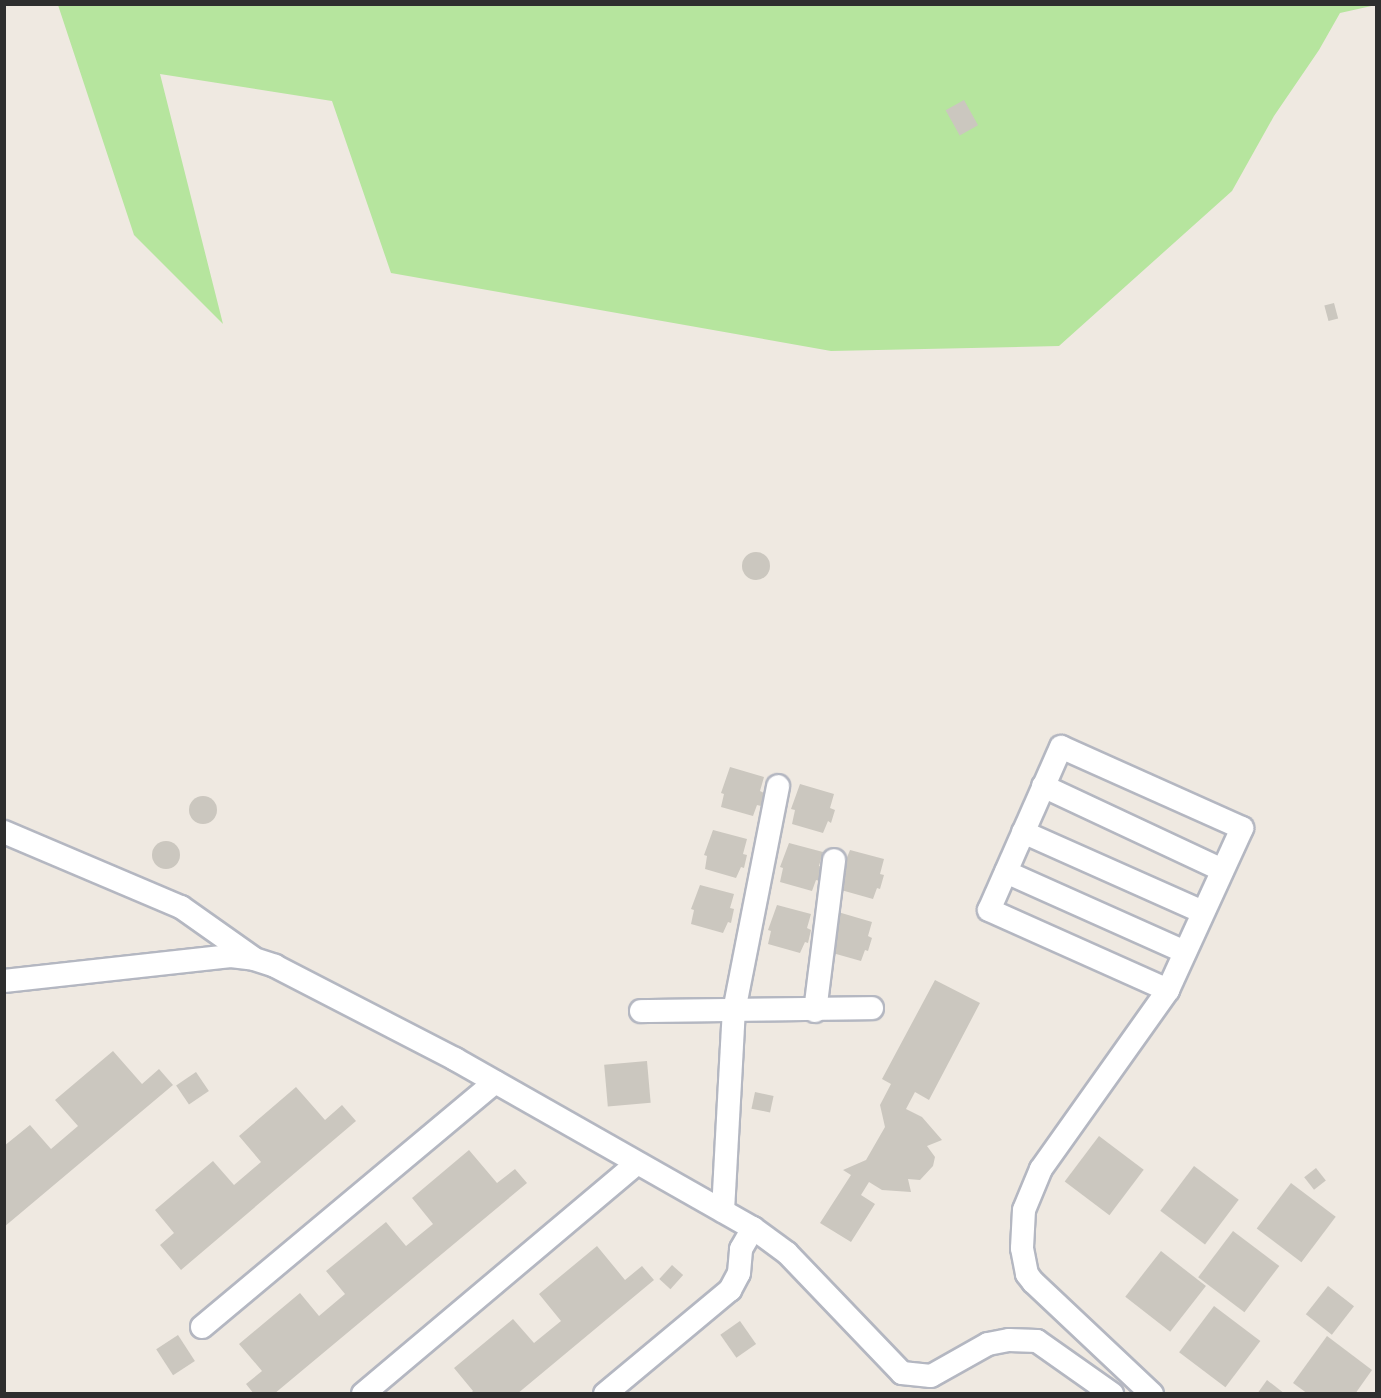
<!DOCTYPE html>
<style>
body{margin:0}
#map{position:relative;width:1381px;height:1398px;overflow:hidden;background:#efe9e1;font-family:"PT Sans Narrow",sans-serif}
div>[style]{position:absolute}
.green>*{inset:0;background:#b6e59e}
.building>*{inset:0;background:#cbc7bf;transform-origin:0 0}
.round{border-radius:50%}
.roads{filter:drop-shadow(2px 0 #b4b7c1) drop-shadow(-2px 0 #b4b7c1) drop-shadow(0 2px #b4b7c1) drop-shadow(0 -2px #b4b7c1)}
.street>*{height:22px;margin:-11px;padding:0 11px;transform-origin:11px;border-radius:11px;background:#fff}
span{translate:-50% -50%;white-space:nowrap;text-align:center;line-height:1.15;-webkit-text-stroke:6px #fff;paint-order:stroke}
.frame{position:absolute;inset:0;border:6px solid #2e2e2e;pointer-events:none}
</style>
<div id="map">
<div class="green">
<div style="clip-path:polygon(58px 5px,1376px 5px,1340px 13px,1319px 50px,1274px 116px,1232px 191px,1059px 346px,831px 351px,391px 273px,332px 101px,160px 74px,223px 324px,134px 235px)"></div>
</div>
<div class="building">
<div style="left:964px;top:100px;width:29px;height:21px;rotate:61deg"></div>
<div style="left:1334px;top:303px;width:16px;height:10px;rotate:75deg"></div>
<div class="round" style="left:742px;top:552px;width:28px;height:28px"></div>
<div style="clip-path:polygon(730px 767px,764px 777px,760px 791px,764px 793px,761px 806px,757px 805px,753px 816px,721px 807px,724px 794px,721px 793px)"></div>
<div style="clip-path:polygon(800px 784px,834px 794px,830px 808px,835px 810px,831px 823px,828px 821px,823px 833px,792px 824px,795px 810px,791px 809px)"></div>
<div class="round" style="left:189px;top:796px;width:28px;height:28px"></div>
<div style="clip-path:polygon(713px 830px,747px 839px,743px 854px,747px 855px,744px 868px,741px 867px,736px 878px,705px 869px,707px 856px,704px 855px)"></div>
<div class="round" style="left:152px;top:841px;width:28px;height:28px"></div>
<div style="clip-path:polygon(789px 843px,823px 852px,819px 866px,823px 867px,820px 881px,816px 880px,812px 891px,780px 882px,783px 868px,780px 867px)"></div>
<div style="clip-path:polygon(850px 850px,884px 859px,880px 874px,884px 875px,880px 889px,877px 888px,873px 899px,841px 890px,844px 876px,840px 875px)"></div>
<div style="clip-path:polygon(700px 885px,734px 894px,730px 908px,734px 909px,731px 923px,728px 922px,723px 933px,691px 924px,694px 910px,691px 909px)"></div>
<div style="clip-path:polygon(777px 905px,811px 914px,807px 928px,811px 930px,808px 943px,805px 942px,800px 953px,768px 944px,771px 931px,768px 930px)"></div>
<div style="clip-path:polygon(838px 912px,872px 922px,868px 936px,872px 938px,868px 951px,865px 950px,861px 961px,829px 952px)"></div>
<div style="clip-path:polygon(935px 980px,980px 1003px,929px 1100px,915px 1092px,906px 1109px,922px 1117px,942px 1140px,927px 1146px,935px 1157px,933px 1166px,920px 1180px,908px 1179px,911px 1192px,882px 1190px,869px 1182px,861px 1195px,875px 1204px,851px 1242px,820px 1223px,851px 1175px,843px 1170px,866px 1160px,885px 1127px,880px 1105px,891px 1084px,882px 1079px)"></div>
<div style="clip-path:polygon(113px 1051px,142px 1084px,159px 1069px,173px 1085px,4px 1227px,4px 1146px,30px 1125px,51px 1149px,78px 1126px,55px 1100px)"></div>
<div style="left:647px;top:1061px;width:42px;height:43px;rotate:85deg"></div>
<div style="left:196px;top:1072px;width:23px;height:24px;rotate:56deg"></div>
<div style="clip-path:polygon(296px 1087px,325px 1120px,342px 1105px,356px 1121px,181px 1270px,160px 1245px,174px 1233px,155px 1210px,213px 1161px,234px 1185px,261px 1162px,239px 1136px)"></div>
<div style="left:755px;top:1092px;width:19px;height:17px;rotate:12deg"></div>
<div style="left:1099px;top:1136px;width:56px;height:57px;rotate:37deg"></div>
<div style="clip-path:polygon(469px 1150px,497px 1183px,515px 1169px,527px 1183px,274px 1394px,254px 1394px,246px 1384px,262px 1371px,239px 1344px,300px 1293px,319px 1316px,345px 1294px,326px 1271px,386px 1222px,406px 1246px,433px 1224px,412px 1198px)"></div>
<div style="left:1194px;top:1166px;width:56px;height:56px;rotate:37deg"></div>
<div style="left:1316px;top:1168px;width:16px;height:15px;rotate:52deg"></div>
<div style="left:1291px;top:1183px;width:56px;height:57px;rotate:37deg"></div>
<div style="left:1233px;top:1231px;width:58px;height:58px;rotate:37deg"></div>
<div style="clip-path:polygon(597px 1246px,625px 1280px,642px 1266px,654px 1280px,517px 1394px,470px 1394px,473px 1391px,454px 1368px,513px 1319px,534px 1343px,561px 1321px,539px 1294px)"></div>
<div style="left:1161px;top:1251px;width:57px;height:58px;rotate:38deg"></div>
<div style="left:672px;top:1265px;width:15px;height:19px;rotate:42deg"></div>
<div style="left:1328px;top:1286px;width:33px;height:36px;rotate:38deg"></div>
<div style="left:1214px;top:1306px;width:58px;height:58px;rotate:37deg"></div>
<div style="left:740px;top:1321px;width:28px;height:24px;rotate:55deg"></div>
<div style="left:178px;top:1335px;width:31px;height:26px;rotate:57deg"></div>
<div style="clip-path:polygon(1327px 1336px,1372px 1370px,1355px 1394px,1308px 1394px,1293px 1383px)"></div>
<div style="clip-path:polygon(1267px 1380px,1285px 1394px,1257px 1394px)"></div>
</div>
<div class="roads">
<div class="street">
<div style="left:1043px;top:786px;width:198px;rotate:25.1deg"></div>
<div style="left:4px;top:832px;width:192px;rotate:23deg"></div>
<div style="left:181px;top:907px;width:88px;rotate:35.3deg"></div>
<div style="left:1023px;top:832px;width:197px;rotate:24deg"></div>
<div style="left:1006px;top:872px;width:196px;rotate:24.1deg"></div>
<div style="left:4px;top:981px;width:228px;rotate:-6.3deg"></div>
<div style="left:231px;top:956px;width:23px;rotate:7deg"></div>
<div style="left:254px;top:959px;width:22px;rotate:18deg"></div>
<div style="left:275px;top:966px;width:203px;rotate:27.3deg"></div>
<div style="left:455px;top:1059px;width:343px;rotate:29.6deg"></div>
<div style="left:753px;top:1228px;width:42px;rotate:36.3deg"></div>
<div style="left:787px;top:1253px;width:166px;rotate:46.2deg"></div>
<div style="left:902px;top:1373px;width:29px;rotate:6deg"></div>
<div style="left:931px;top:1376px;width:65px;rotate:-29.3deg"></div>
<div style="left:988px;top:1344px;width:21px;rotate:-11deg"></div>
<div style="left:1009px;top:1340px;width:28px;rotate:2deg"></div>
<div style="left:1037px;top:1341px;width:92px;rotate:35.2deg"></div>
<div style="left:641px;top:1011px;width:231px;rotate:-0.7deg"></div>
<div style="left:815px;top:1011px;width:152px;rotate:-82.8deg"></div>
<div style="left:723px;top:1211px;width:200px;rotate:-86.9deg"></div>
<div style="left:734px;top:1011px;width:229px;rotate:-78.9deg"></div>
<div style="left:202px;top:1327px;width:382px;rotate:-39.9deg"></div>
<div style="left:363px;top:1394px;width:358px;rotate:-40.1deg"></div>
<div style="left:605px;top:1394px;width:163px;rotate:-39.8deg"></div>
<div style="left:730px;top:1290px;width:19px;rotate:-62deg"></div>
<div style="left:739px;top:1273px;width:24px;rotate:-85deg"></div>
<div style="left:741px;top:1249px;width:24px;rotate:-60deg"></div>
<div style="left:1152px;top:1394px;width:163px;rotate:-136.7deg"></div>
<div style="left:1033px;top:1282px;width:10px;rotate:-127deg"></div>
<div style="left:1027px;top:1274px;width:26px;rotate:-101deg"></div>
<div style="left:1022px;top:1248px;width:38px;rotate:-87deg"></div>
<div style="left:1024px;top:1210px;width:44px;rotate:-67.5deg"></div>
<div style="left:1041px;top:1169px;width:219px;rotate:-54.6deg"></div>
<div style="left:1168px;top:990px;width:178px;rotate:-65.4deg"></div>
<div style="left:1242px;top:828px;width:198px;rotate:-155.9deg"></div>
<div style="left:1061px;top:747px;width:178px;rotate:113.8deg"></div>
<div style="left:989px;top:910px;width:196px;rotate:24.1deg"></div>
</div>
</div>
<div class="frame"></div>
</div>
